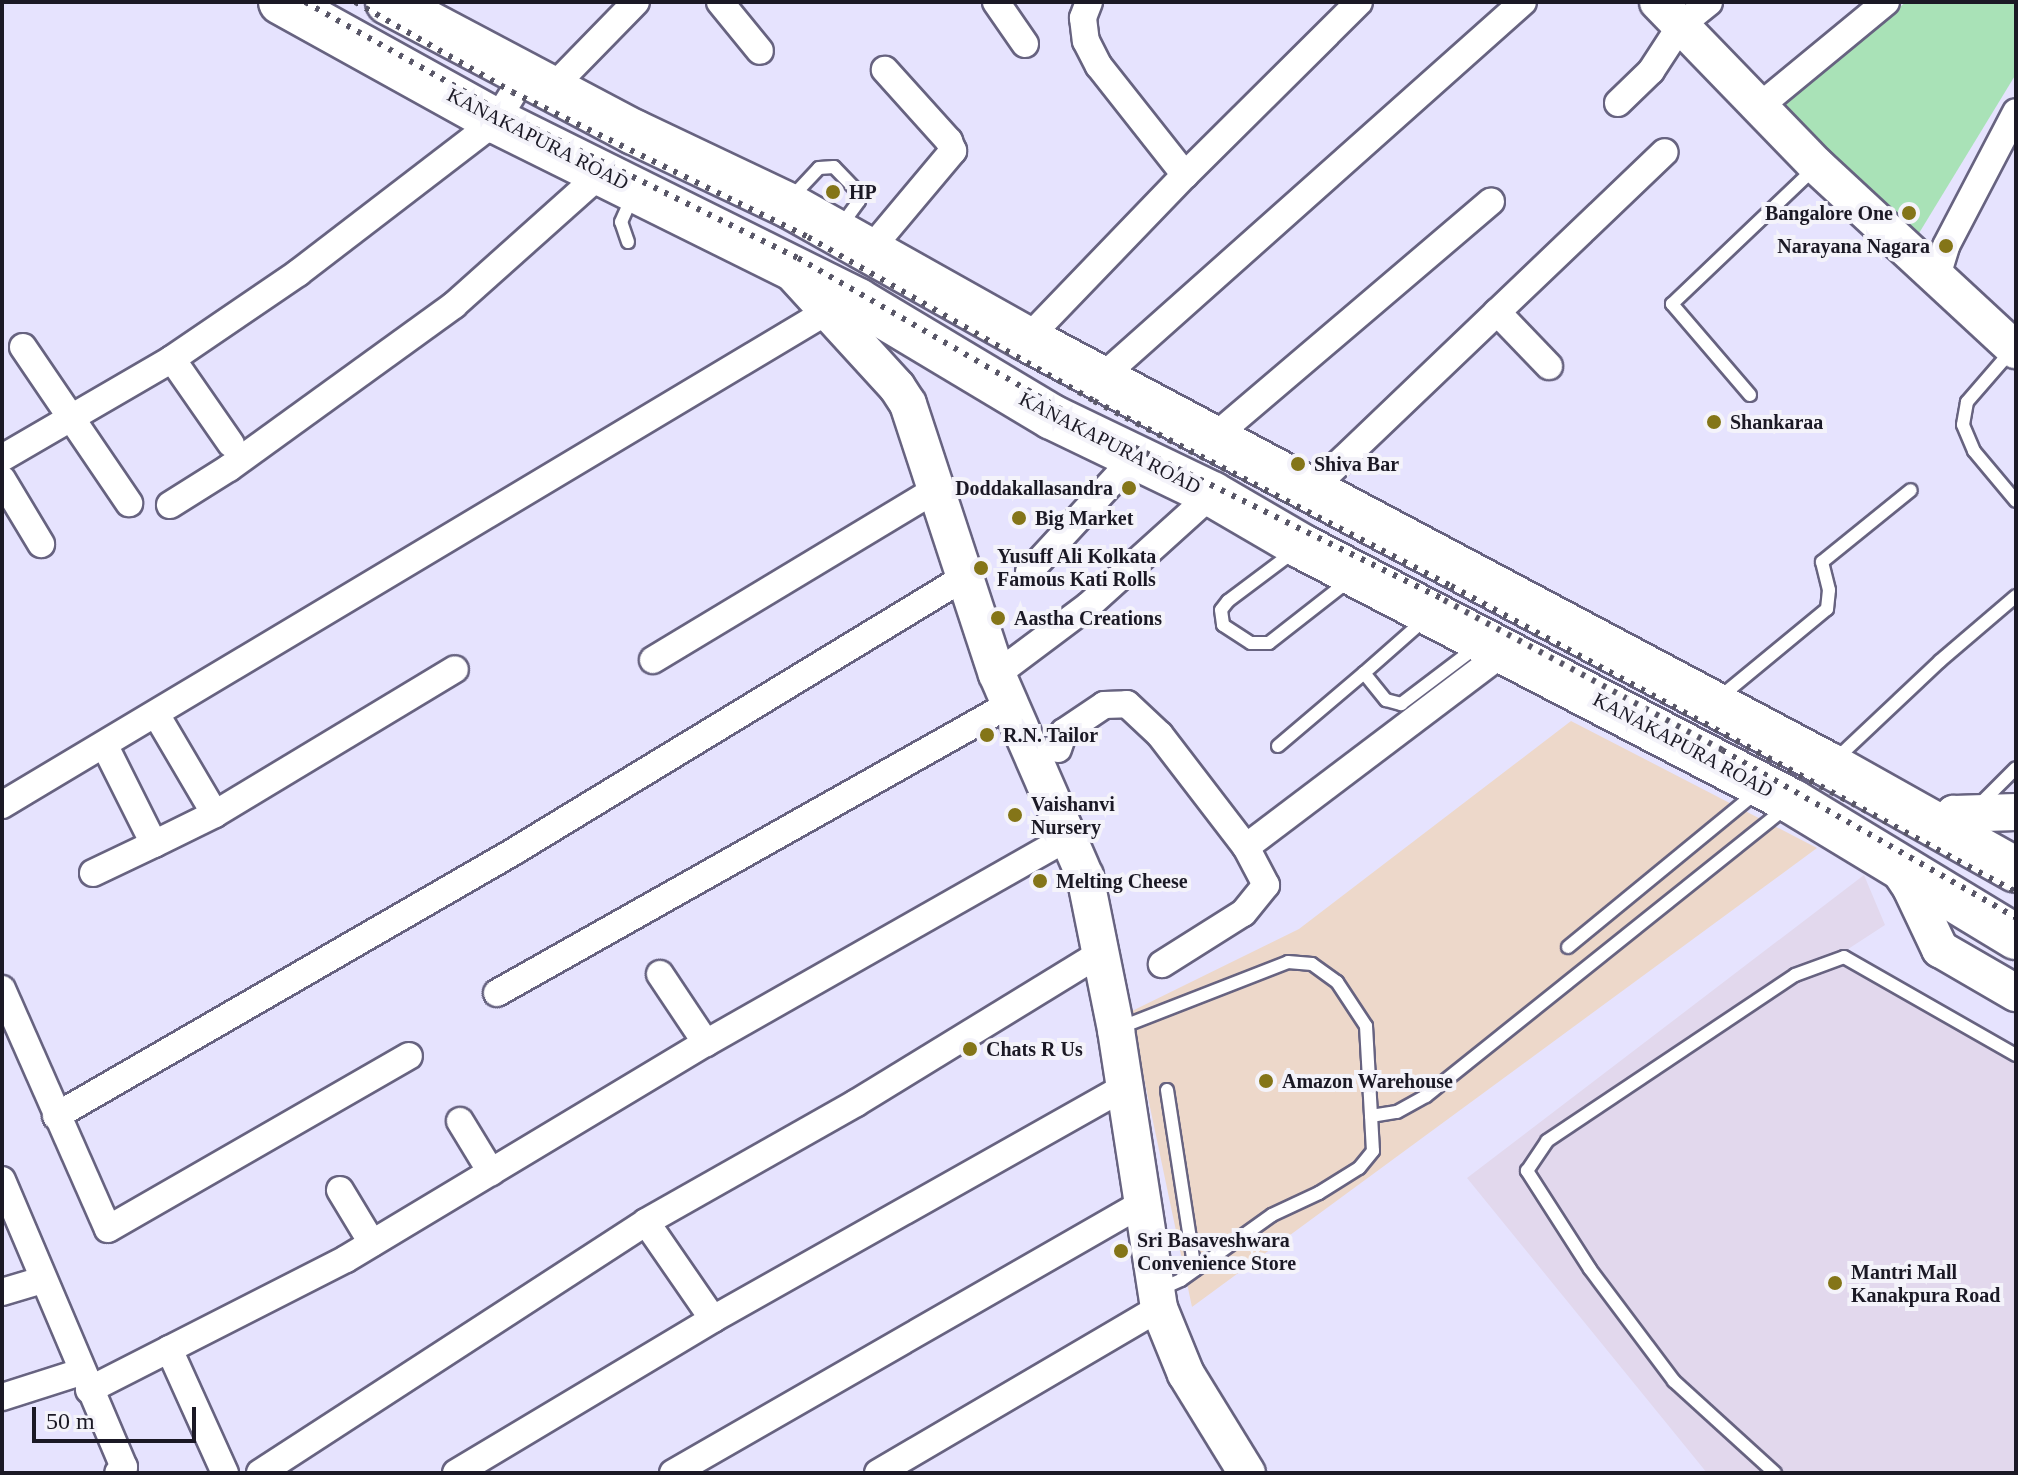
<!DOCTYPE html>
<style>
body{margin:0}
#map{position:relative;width:2018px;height:1475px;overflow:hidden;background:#e6e3fe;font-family:Georgia,serif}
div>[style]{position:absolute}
.commercial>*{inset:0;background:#e2d8ed}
.industrial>*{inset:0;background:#edd8ca}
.green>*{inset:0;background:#a9e2b7}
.roads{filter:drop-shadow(2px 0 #676380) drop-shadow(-2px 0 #676380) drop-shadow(0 2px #676380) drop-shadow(0 -2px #676380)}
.lane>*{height:12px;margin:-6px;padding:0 6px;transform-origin:6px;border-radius:6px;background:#fff}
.street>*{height:26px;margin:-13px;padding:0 13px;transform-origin:13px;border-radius:13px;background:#fff}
.secondary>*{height:36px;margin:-18px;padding:0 18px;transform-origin:18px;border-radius:18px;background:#fff}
.highway>*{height:44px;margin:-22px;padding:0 22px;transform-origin:22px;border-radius:22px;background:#fff}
.rail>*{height:6px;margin-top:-3px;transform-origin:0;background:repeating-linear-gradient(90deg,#595768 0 4px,transparent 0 12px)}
.dots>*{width:22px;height:22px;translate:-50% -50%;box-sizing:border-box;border:4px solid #f4f3fa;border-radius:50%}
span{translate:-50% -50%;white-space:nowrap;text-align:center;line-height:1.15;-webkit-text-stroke:8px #f4f3fa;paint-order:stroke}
.street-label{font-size:20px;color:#1b1925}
.poi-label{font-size:20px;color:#1b1925;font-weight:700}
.left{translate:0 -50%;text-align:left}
.right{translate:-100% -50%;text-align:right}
.frame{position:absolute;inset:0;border:4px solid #1b1925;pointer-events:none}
.scale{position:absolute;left:32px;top:1407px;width:164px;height:36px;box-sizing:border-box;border:4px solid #1b1925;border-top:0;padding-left:10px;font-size:24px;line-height:28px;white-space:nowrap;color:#1b1925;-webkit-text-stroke:6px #f4f3fa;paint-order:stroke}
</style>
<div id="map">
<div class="commercial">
<div style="clip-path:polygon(1864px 875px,1885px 925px,1842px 953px,2016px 1055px,2016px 1473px,1707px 1473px,1467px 1178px)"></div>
</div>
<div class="industrial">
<div style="clip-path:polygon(1571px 721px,1817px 848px,1192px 1307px,1130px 1012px,1299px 929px)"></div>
</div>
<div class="green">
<div style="clip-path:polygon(1906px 2px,2016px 2px,2016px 74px,1913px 243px,1775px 107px)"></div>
</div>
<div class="roads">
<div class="lane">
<div style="left:790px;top:199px;width:42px;rotate:-46.9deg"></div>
<div style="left:819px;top:168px;width:15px;rotate:-4deg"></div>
<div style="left:834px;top:167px;width:36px;rotate:46deg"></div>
<div style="left:859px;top:193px;width:8px;rotate:90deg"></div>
<div style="left:859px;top:201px;width:31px;rotate:126deg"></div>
<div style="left:628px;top:242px;width:21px;rotate:-109deg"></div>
<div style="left:621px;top:222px;width:27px;rotate:-66deg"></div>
<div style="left:2012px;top:350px;width:69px;rotate:130.9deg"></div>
<div style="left:1967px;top:402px;width:23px;rotate:100deg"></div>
<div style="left:1963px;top:425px;width:28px;rotate:67deg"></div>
<div style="left:1974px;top:451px;width:65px;rotate:50deg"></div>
<div style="left:1750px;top:395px;width:120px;rotate:-130.6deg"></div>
<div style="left:1672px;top:304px;width:197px;rotate:-43.6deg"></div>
<div style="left:1292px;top:553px;width:80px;rotate:143.1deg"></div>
<div style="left:1228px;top:601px;width:11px;rotate:128deg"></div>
<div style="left:1221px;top:610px;width:15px;rotate:82deg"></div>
<div style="left:1223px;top:625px;width:33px;rotate:33deg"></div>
<div style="left:1251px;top:643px;width:18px"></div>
<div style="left:1269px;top:643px;width:99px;rotate:-38deg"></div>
<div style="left:1423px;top:621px;width:79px;rotate:138.6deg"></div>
<div style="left:1364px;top:673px;width:35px;rotate:51deg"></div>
<div style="left:1386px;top:700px;width:16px;rotate:15deg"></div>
<div style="left:1401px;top:704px;width:93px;rotate:-37.1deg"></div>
<div style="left:1719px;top:698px;width:140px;rotate:-39.5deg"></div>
<div style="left:1827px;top:609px;width:19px;rotate:-84deg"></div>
<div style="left:1829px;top:590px;width:29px;rotate:-104deg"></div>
<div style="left:1822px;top:562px;width:114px;rotate:-39deg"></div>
<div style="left:1278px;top:746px;width:113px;rotate:-40.3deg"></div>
<div style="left:1835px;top:760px;width:144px;rotate:-43.3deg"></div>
<div style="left:1940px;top:661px;width:100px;rotate:-40.5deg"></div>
<div style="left:1979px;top:805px;width:52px;rotate:-45deg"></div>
<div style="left:1568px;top:947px;width:244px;rotate:-39.4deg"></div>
<div style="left:1119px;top:1028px;width:181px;rotate:-21.3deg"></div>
<div style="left:1288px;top:962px;width:24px;rotate:5deg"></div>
<div style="left:1312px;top:964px;width:31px;rotate:36deg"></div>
<div style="left:1337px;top:982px;width:53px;rotate:56.6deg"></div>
<div style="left:1366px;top:1026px;width:125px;rotate:86.8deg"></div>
<div style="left:1373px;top:1151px;width:22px;rotate:129deg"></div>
<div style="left:1359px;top:1168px;width:47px;rotate:148deg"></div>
<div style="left:1319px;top:1193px;width:52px;rotate:154.9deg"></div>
<div style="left:1272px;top:1215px;width:112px;rotate:144.5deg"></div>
<div style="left:1181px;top:1280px;width:22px;rotate:156deg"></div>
<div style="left:1167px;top:1090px;width:182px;rotate:81.2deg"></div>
<div style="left:1371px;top:1116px;width:26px;rotate:-9deg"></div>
<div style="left:1397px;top:1112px;width:33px;rotate:-29deg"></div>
<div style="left:1426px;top:1096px;width:462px;rotate:-38.7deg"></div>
<div style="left:1775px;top:1473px;width:137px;rotate:-137.7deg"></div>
<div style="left:1674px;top:1381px;width:140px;rotate:-126.9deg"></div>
<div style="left:1590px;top:1269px;width:117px;rotate:-122.7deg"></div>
<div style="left:1527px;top:1171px;width:36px;rotate:-56deg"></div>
<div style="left:1547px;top:1141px;width:298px;rotate:-33.8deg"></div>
<div style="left:1795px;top:975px;width:52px;rotate:-20.2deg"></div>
<div style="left:1844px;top:957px;width:198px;rotate:29.7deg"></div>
</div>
<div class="street">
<div style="left:720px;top:2px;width:63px;rotate:50.8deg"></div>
<div style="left:996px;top:2px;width:51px;rotate:55.4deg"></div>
<div style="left:1089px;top:2px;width:17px;rotate:111deg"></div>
<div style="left:1083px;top:18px;width:23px;rotate:83deg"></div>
<div style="left:1086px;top:41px;width:28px;rotate:63deg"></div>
<div style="left:1099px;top:66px;width:139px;rotate:51.7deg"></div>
<div style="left:552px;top:88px;width:120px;rotate:-45.7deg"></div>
<div style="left:1618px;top:103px;width:46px;rotate:-44.1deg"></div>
<div style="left:1651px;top:71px;width:55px;rotate:-56.9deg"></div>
<div style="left:1681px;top:25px;width:36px;rotate:-39deg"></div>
<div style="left:1761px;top:105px;width:162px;rotate:-39.5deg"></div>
<div style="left:869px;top:251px;width:131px;rotate:-50deg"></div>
<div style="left:953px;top:151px;width:11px;rotate:-112deg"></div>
<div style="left:949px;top:141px;width:96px;rotate:-132deg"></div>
<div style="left:1937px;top:276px;width:31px;rotate:-73deg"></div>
<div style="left:1946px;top:246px;width:151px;rotate:-62.4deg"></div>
<div style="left:1497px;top:312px;width:75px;rotate:46.1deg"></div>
<div style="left:1027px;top:339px;width:228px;rotate:-46.1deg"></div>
<div style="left:1185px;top:175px;width:245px;rotate:-44.8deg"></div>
<div style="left:23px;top:347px;width:189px;rotate:55.8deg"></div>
<div style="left:172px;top:359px;width:103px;rotate:55.2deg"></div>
<div style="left:1101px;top:378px;width:565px;rotate:-41.7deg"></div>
<div style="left:1213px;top:438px;width:365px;rotate:-40.4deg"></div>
<div style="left:2px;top:458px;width:197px;rotate:-30.2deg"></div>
<div style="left:172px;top:359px;width:153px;rotate:-34.3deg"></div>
<div style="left:298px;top:273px;width:250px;rotate:-37.5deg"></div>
<div style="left:496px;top:121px;width:55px;rotate:-58.3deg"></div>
<div style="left:2px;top:479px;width:76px;rotate:59deg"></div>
<div style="left:1311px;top:490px;width:489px;rotate:-43.7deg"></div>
<div style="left:170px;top:505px;width:70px;rotate:-32.1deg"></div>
<div style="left:229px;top:468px;width:278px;rotate:-35.9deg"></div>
<div style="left:454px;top:305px;width:200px;rotate:-41.8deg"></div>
<div style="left:1029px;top:572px;width:156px;rotate:-47.3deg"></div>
<div style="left:653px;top:660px;width:332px;rotate:-31.1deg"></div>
<div style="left:997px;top:674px;width:114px;rotate:-36.8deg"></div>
<div style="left:1088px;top:606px;width:167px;rotate:-42.1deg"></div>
<div style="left:156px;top:714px;width:116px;rotate:59.5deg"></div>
<div style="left:1058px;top:749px;width:18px;rotate:-71deg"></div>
<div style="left:1064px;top:732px;width:48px;rotate:-34deg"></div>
<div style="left:1104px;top:705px;width:23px;rotate:-2deg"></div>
<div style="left:1127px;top:704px;width:45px;rotate:43.2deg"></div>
<div style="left:1160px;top:735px;width:141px;rotate:52.5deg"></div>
<div style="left:1246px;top:847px;width:43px;rotate:62.2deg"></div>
<div style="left:1266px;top:885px;width:36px;rotate:129deg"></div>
<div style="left:1243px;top:913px;width:96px;rotate:147.8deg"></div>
<div style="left:2px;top:805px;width:960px;rotate:-30.89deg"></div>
<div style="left:154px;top:844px;width:68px;rotate:-26.2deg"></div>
<div style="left:215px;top:814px;width:280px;rotate:-31.1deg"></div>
<div style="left:1246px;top:847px;width:323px;rotate:-37.1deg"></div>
<div style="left:93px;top:873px;width:68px;rotate:-25.4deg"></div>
<div style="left:154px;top:844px;width:110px;rotate:-116.6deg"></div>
<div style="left:660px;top:974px;width:83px;rotate:56.3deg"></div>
<div style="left:2px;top:989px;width:262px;rotate:66.2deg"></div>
<div style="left:108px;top:1229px;width:347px;rotate:-29.9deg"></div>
<div style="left:497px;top:993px;width:589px;rotate:-29.39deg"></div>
<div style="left:56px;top:1116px;width:528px;rotate:-30.01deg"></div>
<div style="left:513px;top:852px;width:529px;rotate:-31.32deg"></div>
<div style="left:460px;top:1121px;width:60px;rotate:58.7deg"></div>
<div style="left:2px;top:1180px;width:312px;rotate:67deg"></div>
<div style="left:124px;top:1467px;width:8px;rotate:135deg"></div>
<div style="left:340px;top:1190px;width:62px;rotate:58.9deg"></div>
<div style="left:646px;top:1222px;width:241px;rotate:-29.5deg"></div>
<div style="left:856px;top:1103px;width:287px;rotate:-31.5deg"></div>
<div style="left:2px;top:1292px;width:42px;rotate:-16.7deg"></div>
<div style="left:169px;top:1349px;width:136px;rotate:65.7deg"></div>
<div style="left:89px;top:1390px;width:288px;rotate:-27deg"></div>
<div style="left:346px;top:1259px;width:420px;rotate:-31deg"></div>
<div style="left:706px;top:1043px;width:417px;rotate:-29.6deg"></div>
<div style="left:2px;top:1397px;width:83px;rotate:-17.6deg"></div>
<div style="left:260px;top:1473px;width:460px;rotate:-33deg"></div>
<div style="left:646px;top:1222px;width:118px;rotate:55.4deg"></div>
<div style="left:456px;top:1473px;width:300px;rotate:-30.9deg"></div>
<div style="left:713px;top:1319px;width:472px;rotate:-29.4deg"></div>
<div style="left:673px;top:1473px;width:540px;rotate:-29.89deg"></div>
<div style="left:878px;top:1473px;width:326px;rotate:-30.4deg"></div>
</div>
<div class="secondary">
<div style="left:1658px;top:2px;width:228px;rotate:45.9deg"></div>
<div style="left:1817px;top:166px;width:271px;rotate:42.8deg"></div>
<div style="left:791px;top:271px;width:157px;rotate:47.6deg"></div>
<div style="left:897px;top:387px;width:20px;rotate:57deg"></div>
<div style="left:908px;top:404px;width:284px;rotate:71.8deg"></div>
<div style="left:997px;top:674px;width:220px;rotate:66.5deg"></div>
<div style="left:1085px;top:876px;width:157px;rotate:78.6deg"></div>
<div style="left:1116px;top:1030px;width:281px;rotate:81.2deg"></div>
<div style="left:1159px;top:1308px;width:71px;rotate:67.8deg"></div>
<div style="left:1186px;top:1374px;width:116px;rotate:58.4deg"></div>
<div style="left:1943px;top:829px;width:19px;rotate:-54deg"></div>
<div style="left:1954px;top:814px;width:62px;rotate:-1.8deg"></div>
<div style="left:1895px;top:864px;width:29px;rotate:56deg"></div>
<div style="left:1911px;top:888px;width:68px;rotate:64.6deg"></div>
<div style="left:1940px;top:949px;width:88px;rotate:30.1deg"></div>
</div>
<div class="highway">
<div style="left:281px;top:2px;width:246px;rotate:29deg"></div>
<div style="left:496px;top:121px;width:404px;rotate:26.4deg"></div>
<div style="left:858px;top:301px;width:226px;rotate:30.9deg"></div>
<div style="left:1052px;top:417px;width:178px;rotate:25.7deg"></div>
<div style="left:1212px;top:494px;width:103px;rotate:30.3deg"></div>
<div style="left:1301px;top:546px;width:555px;rotate:27.49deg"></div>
<div style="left:1793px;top:802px;width:261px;rotate:31.2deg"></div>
<div style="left:388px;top:2px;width:278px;rotate:27.9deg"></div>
<div style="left:634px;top:132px;width:173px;rotate:25.4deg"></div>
<div style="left:790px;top:206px;width:272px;rotate:29.3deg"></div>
<div style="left:1027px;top:339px;width:908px;rotate:27.98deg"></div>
<div style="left:1829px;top:765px;width:214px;rotate:29.3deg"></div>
</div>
</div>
<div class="rail">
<div style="left:305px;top:2px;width:227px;rotate:29.3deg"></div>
<div style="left:503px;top:113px;width:329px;rotate:26.2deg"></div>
<div style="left:798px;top:258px;width:327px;rotate:29.9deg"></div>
<div style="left:1081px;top:421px;width:405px;rotate:26.2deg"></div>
<div style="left:1444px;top:600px;width:316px;rotate:28.3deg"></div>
<div style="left:1722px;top:750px;width:339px;rotate:29.7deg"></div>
<div style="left:355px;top:2px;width:181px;rotate:29.8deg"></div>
<div style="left:512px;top:92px;width:330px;rotate:26.1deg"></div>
<div style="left:808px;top:237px;width:330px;rotate:29.8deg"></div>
<div style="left:1094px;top:401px;width:402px;rotate:27.4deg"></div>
<div style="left:1451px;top:586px;width:643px;rotate:28.44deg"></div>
</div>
<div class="dots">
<div style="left:833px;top:192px;background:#847518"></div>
<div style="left:1909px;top:213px;background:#847518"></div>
<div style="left:1946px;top:246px;background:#847518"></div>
<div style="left:1714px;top:422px;background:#847518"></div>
<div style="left:1298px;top:464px;background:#847518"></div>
<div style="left:1129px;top:488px;background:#847518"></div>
<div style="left:1019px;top:518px;background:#847518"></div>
<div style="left:981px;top:568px;background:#847518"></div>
<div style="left:998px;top:618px;background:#847518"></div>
<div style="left:987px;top:735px;background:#847518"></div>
<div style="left:1015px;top:815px;background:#847518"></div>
<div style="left:1040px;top:881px;background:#847518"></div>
<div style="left:970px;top:1049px;background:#847518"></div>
<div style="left:1266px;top:1081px;background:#847518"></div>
<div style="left:1121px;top:1251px;background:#847518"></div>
<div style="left:1835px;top:1283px;background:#847518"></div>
</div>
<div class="street-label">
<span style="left:538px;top:139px;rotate:27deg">KANAKAPURA ROAD</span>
<span style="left:1110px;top:443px;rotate:27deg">KANAKAPURA ROAD</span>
<span style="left:1683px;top:745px;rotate:28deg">KANAKAPURA ROAD</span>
</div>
<div class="poi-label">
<span class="left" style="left:849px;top:192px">HP</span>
<span class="right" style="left:1893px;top:213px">Bangalore One</span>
<span class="right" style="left:1930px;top:246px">Narayana Nagara</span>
<span class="left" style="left:1730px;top:422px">Shankaraa</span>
<span class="left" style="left:1314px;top:464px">Shiva Bar</span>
<span class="right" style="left:1113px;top:488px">Doddakallasandra</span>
<span class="left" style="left:1035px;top:518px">Big Market</span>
<span class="left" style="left:997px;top:568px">Yusuff Ali Kolkata<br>Famous Kati Rolls</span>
<span class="left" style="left:1014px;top:618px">Aastha Creations</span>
<span class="left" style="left:1003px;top:735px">R.N. Tailor</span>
<span class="left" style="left:1031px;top:816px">Vaishanvi<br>Nursery</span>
<span class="left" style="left:1056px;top:881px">Melting Cheese</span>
<span class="left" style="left:986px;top:1049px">Chats R Us</span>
<span class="left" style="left:1282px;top:1081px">Amazon Warehouse</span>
<span class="left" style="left:1137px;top:1252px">Sri Basaveshwara<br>Convenience Store</span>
<span class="left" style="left:1851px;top:1284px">Mantri Mall<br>Kanakpura Road</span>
</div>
<div class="frame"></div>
<div class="scale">50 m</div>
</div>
